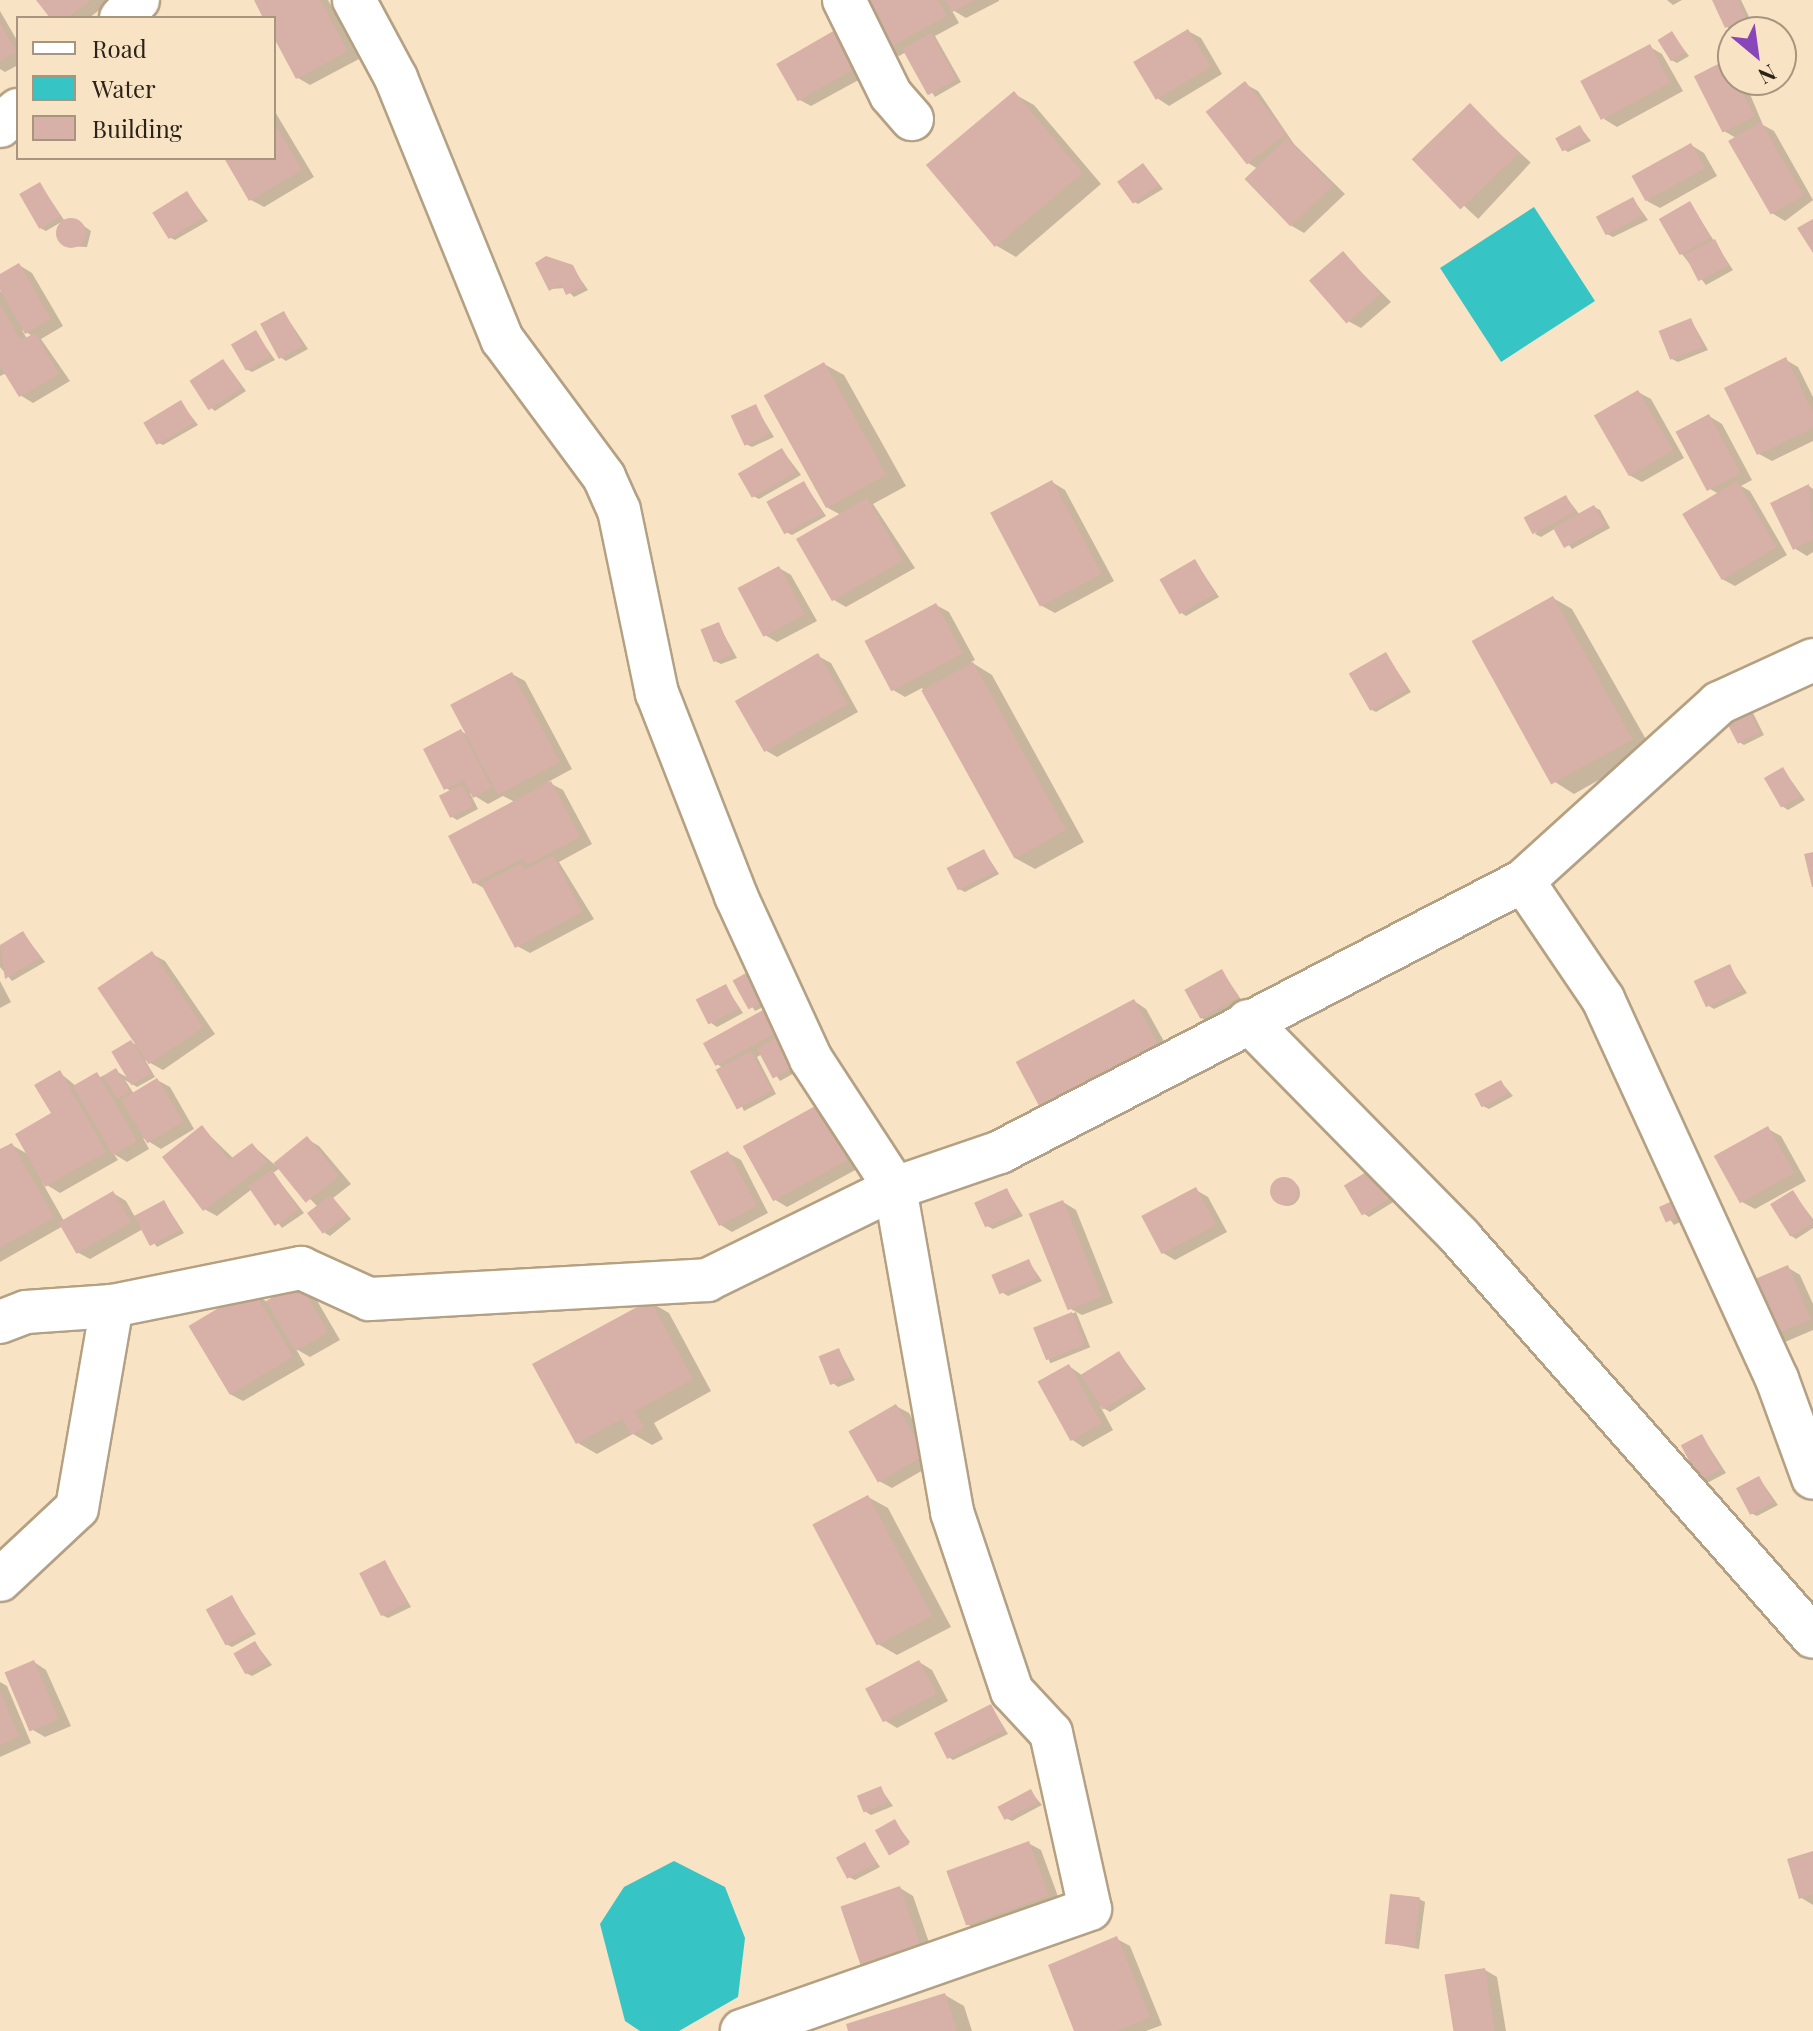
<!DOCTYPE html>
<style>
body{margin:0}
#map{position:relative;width:1813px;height:2031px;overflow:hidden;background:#f9e3c5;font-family:"Playfair Display",serif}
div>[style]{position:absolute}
.water>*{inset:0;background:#36c4c4;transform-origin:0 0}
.shadow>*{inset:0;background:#0003;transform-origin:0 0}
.round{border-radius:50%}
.building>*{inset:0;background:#d7b1a7;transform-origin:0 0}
.roads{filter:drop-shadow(2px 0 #b4a083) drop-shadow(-2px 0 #b4a083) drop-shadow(0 2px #b4a083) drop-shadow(0 -2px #b4a083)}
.street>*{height:42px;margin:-21px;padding:0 21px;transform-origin:21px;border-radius:21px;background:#fff}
span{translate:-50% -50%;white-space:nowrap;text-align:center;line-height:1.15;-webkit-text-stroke:7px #f9e3c5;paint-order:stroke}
.legend{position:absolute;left:16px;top:16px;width:260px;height:144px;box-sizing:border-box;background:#f9e3c5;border:2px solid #a6967f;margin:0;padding:10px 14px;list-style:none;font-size:24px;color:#2a2317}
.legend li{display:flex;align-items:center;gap:16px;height:40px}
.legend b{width:40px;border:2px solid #a6967f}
.north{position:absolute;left:1717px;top:16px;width:80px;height:80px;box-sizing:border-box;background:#f9e3c5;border:2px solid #a6967f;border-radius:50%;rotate:151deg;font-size:22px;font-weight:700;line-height:32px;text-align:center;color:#2a2317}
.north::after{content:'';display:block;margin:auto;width:28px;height:36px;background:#8846ba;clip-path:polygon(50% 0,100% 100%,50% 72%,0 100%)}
</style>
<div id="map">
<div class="water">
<div style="left:1534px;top:207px;width:112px;height:112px;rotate:57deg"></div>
<div style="clip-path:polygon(674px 1861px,725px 1887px,745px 1938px,738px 1997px,679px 2031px,640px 2031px,625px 2021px,600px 1924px,624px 1887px)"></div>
</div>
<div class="shadow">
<div style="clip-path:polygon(38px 0,112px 0,89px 18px,52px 18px)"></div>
<div style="clip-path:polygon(256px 0,328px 0,359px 59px,310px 85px,298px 78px,274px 34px,274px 18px,266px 18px)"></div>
<div style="clip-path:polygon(860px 0,999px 0,999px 1px,966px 18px,951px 9px,959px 23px,935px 36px,961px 82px,935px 97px,906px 52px,899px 56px,887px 49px)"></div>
<div style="clip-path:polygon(1667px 0,1682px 0,1673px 5px)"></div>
<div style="clip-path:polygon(1714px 0,1741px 0,1751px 21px,1733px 30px,1727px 27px)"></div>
<div style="clip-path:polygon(0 11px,18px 42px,18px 65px,5px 72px,0 69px)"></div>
<div style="clip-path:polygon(842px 28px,875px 71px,811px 106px,798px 99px)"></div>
<div style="clip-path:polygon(1188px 31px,1201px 38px,1222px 74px,1169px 106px,1157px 98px)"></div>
<div style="clip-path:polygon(1672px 34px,1689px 56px,1677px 63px,1671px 60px)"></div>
<div style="clip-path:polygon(1650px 47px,1662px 54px,1683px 91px,1617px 127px,1604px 119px)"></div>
<div style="clip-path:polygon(1726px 63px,1733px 67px,1733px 80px,1744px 80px,1763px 125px,1774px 131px,1813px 200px,1785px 221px,1772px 213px,1736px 138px,1724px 131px)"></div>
<div style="clip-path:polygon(1245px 84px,1258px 91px,1294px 144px,1345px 194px,1304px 233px,1292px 226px,1258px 169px,1248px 163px)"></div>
<div style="clip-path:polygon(1014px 94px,1034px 105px,1101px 184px,1016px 257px,997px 246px,929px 165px)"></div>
<div style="left:1470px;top:106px;width:83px;height:77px;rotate:43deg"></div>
<div style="clip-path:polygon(274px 110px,314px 177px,264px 207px,251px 200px,226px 158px,274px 158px)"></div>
<div style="clip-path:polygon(1580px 127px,1591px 141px,1568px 152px,1563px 149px)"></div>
<div style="clip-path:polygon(1691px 145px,1704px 153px,1717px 176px,1660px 208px,1647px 201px)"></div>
<div style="clip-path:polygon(1144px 165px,1163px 189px,1138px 204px,1133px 201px)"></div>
<div style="clip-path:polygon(40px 184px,66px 223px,78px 222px,91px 231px,87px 247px,65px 246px,58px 230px,63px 221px,46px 231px,40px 228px)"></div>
<div style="clip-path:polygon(187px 193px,208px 221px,175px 240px,169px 237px)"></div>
<div style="clip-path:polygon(1633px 199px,1648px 220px,1613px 237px,1607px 234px)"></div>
<div style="clip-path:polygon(1690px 204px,1733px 270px,1706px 285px,1682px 254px)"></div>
<div style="clip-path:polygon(1343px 254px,1391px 302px,1361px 328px,1348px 321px)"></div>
<div style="clip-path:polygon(evenodd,19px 265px,32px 273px,63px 326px,41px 339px,70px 381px,33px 403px,20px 395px,7px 373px,0 376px,0 291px,4px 294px,0 276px,19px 265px,22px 330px,33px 336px,27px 339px,22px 330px)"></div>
<div style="clip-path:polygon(572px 267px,588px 290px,574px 297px,565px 288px,551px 289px)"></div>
<div style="clip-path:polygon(284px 313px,308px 349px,286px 361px,280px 357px)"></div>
<div style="clip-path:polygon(1691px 320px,1708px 350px,1678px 362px,1672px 359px)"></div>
<div style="clip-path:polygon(256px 333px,275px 360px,252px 372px,246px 369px)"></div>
<div style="clip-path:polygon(1786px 360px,1798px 367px,1813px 397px,1813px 441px,1772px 461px,1759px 454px)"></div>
<div style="clip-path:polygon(224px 361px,246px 391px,215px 411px,210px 407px)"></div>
<div style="clip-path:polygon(824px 364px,844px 375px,906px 486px,873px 504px,915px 568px,846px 607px,834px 600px,841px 515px,828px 508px)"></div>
<div style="clip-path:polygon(1638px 392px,1651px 399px,1684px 458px,1642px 482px,1629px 475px)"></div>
<div style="clip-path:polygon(181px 403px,198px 425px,163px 445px,157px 442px)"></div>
<div style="clip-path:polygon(755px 406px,774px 437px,752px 447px,746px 444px)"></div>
<div style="clip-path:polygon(1709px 416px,1722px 424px,1752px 480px,1741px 486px,1750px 491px,1787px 555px,1735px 586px,1722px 579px,1719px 494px,1710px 489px)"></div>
<div style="clip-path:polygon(782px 450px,801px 475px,759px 499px,753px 496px)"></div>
<div style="clip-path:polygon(1052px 482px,1065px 490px,1114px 581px,1055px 613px,1042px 606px)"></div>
<div style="clip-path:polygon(804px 483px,826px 516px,792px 535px,786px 532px)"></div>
<div style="clip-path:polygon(1809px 486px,1813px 489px,1813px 552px,1807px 556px,1794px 548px)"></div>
<div style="clip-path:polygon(1566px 497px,1580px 515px,1594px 507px,1600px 510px,1610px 528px,1572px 549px,1556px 528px,1541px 537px,1535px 534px)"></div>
<div style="clip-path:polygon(1195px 561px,1219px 597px,1186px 616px,1180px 612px)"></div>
<div style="clip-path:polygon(779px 568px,791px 575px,817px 621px,777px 642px,765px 635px)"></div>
<div style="clip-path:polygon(1553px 598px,1572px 609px,1652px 750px,1574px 794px,1555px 782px)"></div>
<div style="clip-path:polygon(936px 605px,949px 612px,975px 660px,971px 662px,992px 675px,1084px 842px,1035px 869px,1015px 858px,922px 688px,905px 697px,893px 690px)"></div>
<div style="clip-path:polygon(718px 624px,737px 658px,721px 664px,715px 661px)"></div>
<div style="clip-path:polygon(1386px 654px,1411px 692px,1376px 712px,1370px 709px)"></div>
<div style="clip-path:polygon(818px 656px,831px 663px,858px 712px,777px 757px,765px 750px)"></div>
<div style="clip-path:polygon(512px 674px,525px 681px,572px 769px,548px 782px,563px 790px,592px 844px,559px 862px,594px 919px,530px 953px,517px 946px,487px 890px,475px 883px,515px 802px,503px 796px,488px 804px,470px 793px,478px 809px,457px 820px,451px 816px,452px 792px,446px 788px,461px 731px,469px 736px)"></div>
<div style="clip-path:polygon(1750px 707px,1764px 735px,1744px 745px,1739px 742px)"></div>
<div style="clip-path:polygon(1783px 769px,1805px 800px,1788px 810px,1782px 806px)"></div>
<div style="clip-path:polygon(984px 851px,999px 874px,965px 892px,959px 889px)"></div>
<div style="clip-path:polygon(23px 933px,45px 962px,12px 981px,0 967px,0 947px)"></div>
<div style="clip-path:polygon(152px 954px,165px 961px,215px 1034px,163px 1070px,145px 1060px,155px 1077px,137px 1087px,125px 1080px,134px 1094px,157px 1080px,170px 1087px,194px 1129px,161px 1149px,143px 1138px,149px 1149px,127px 1162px,114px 1154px,118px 1160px,60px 1193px,42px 1182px,64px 1221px,113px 1193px,126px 1201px,135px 1217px,164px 1202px,184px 1233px,157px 1247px,143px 1229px,90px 1259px,77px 1252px,63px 1226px,0 1262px,0 1152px,12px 1145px,29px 1155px,53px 1114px,60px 1073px,76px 1086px,116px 1071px,128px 1078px,131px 1042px,140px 1047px)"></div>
<div style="clip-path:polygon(1729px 966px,1747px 993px,1714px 1009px,1709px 1006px)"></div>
<div style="clip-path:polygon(1222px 971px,1242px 1001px,1206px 1021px,1200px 1017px)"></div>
<div style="clip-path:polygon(0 981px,11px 1002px,0 1008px)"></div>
<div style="clip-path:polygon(735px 981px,777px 1000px,755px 1011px)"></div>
<div style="clip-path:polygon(726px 987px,743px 1013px,717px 1027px,711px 1023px)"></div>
<div style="clip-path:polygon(1134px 1001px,1146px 1009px,1171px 1054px,1055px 1115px)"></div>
<div style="clip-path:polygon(772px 1007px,807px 1066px,780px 1081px,762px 1054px,757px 1057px,776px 1094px,744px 1111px,724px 1069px,717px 1064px)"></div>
<div style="clip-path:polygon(1501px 1082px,1513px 1096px,1489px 1109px,1483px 1106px)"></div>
<div style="clip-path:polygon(817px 1107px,859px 1168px,787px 1207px,774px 1199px)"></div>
<div style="clip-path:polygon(202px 1128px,234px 1159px,252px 1145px,275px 1165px,307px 1139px,319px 1146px,351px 1184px,333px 1198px,351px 1219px,330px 1236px,325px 1233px,318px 1207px,280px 1168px,273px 1173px,304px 1213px,282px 1228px,252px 1189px,217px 1216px,204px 1209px)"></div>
<div style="clip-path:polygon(1768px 1129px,1781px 1136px,1806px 1181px,1755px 1209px,1742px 1202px)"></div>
<div style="clip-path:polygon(728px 1153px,741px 1160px,768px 1213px,732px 1232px,719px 1224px)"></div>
<div style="clip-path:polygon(1379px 1173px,1395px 1201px,1369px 1217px,1363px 1213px)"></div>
<div class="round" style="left:1274px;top:1180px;width:26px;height:26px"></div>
<div style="clip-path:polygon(1007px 1190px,1023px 1216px,993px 1229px,987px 1226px)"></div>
<div style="clip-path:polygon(1196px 1190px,1208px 1197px,1227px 1232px,1175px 1260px,1163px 1253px)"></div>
<div style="clip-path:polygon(1793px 1193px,1813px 1219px,1813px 1228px,1796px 1239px,1790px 1235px)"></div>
<div style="clip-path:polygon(1063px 1202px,1076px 1210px,1113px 1303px,1082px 1315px,1069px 1308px)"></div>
<div style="clip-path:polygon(1662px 1208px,1690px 1217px,1674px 1225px)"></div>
<div style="clip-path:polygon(1029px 1262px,1042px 1281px,1008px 1296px,1003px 1293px)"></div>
<div style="clip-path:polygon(1787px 1267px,1800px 1275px,1813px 1304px,1813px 1330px,1778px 1345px,1766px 1338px)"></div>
<div style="clip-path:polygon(299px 1285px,312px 1292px,340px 1340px,310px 1357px,296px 1349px,305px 1365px,243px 1401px,230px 1394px,252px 1290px,268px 1303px)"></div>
<div style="clip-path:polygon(650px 1302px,669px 1313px,711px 1391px,654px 1423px,663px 1439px,652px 1445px,633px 1434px,597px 1454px,578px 1443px)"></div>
<div style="left:1076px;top:1312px;width:38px;height:43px;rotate:68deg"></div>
<div style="clip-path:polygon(839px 1350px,855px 1380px,838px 1387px,833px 1383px)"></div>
<div style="clip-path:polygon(1119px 1353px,1146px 1389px,1110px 1412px,1100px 1406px,1113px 1430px,1083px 1447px,1071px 1439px,1069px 1366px,1083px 1376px)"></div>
<div style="clip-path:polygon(896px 1406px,909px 1413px,937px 1462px,892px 1488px,879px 1481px)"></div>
<div style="clip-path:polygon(1702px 1436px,1726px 1473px,1707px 1483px,1701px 1479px)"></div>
<div style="clip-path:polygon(1759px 1478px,1778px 1505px,1757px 1516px,1751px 1513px)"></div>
<div style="clip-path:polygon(868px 1497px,888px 1508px,951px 1627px,897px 1655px,878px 1644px)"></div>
<div style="clip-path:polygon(385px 1562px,411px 1607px,388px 1618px,382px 1615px)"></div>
<div style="clip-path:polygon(232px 1598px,256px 1634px,232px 1647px,226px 1644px)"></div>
<div style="clip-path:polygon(255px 1643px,272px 1665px,252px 1676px,246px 1673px)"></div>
<div style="clip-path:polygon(34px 1662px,46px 1670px,71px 1726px,45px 1737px,33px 1730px)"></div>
<div style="clip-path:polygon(919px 1662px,932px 1670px,948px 1701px,897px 1728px,884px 1720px)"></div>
<div style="clip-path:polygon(0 1682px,7px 1686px,31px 1743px,0 1757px)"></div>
<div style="clip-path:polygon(991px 1706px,1008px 1734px,953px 1760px,947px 1756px)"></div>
<div style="clip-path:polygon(881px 1789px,893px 1806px,871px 1815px,866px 1812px)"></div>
<div style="clip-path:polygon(1031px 1792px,1042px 1805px,1012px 1821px,1006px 1818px)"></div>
<div style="clip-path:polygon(895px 1822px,910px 1842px,889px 1854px,877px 1831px)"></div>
<div style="clip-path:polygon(1028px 1843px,1041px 1850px,1060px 1902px,980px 1931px,967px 1924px)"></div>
<div style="clip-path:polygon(865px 1844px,880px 1867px,855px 1880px,849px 1877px)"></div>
<div style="clip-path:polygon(1813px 1854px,1813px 1905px,1800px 1897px)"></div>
<div style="clip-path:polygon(900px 1888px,913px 1896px,933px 1954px,877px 1973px)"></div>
<div style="clip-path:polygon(1419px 1899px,1425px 1902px,1419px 1949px,1386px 1943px)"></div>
<div style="clip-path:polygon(1117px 1939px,1130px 1946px,1162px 2025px,1146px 2031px,1077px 2031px)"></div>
<div style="clip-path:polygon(1485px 1970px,1497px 1977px,1506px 2031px,1456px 2031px)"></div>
<div style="clip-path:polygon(945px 1995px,964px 2006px,972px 2031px,850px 2031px)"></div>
</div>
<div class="building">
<div style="clip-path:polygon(36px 0,91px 0,67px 18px,50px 18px)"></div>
<div style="clip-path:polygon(254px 0,320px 0,348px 51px,296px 79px,274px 38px,274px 18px,263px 18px)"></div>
<div style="clip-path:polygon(857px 0,938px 0,947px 16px,885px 50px)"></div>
<div style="clip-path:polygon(945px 0,975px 0,952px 12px)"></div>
<div style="clip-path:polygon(1712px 0,1738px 0,1746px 18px,1725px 28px)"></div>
<div style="clip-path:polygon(0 23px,17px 52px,0 61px)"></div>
<div style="left:842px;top:26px;width:43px;height:76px;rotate:60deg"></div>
<div style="left:1188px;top:29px;width:44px;height:64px;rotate:59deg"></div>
<div style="left:1672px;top:31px;width:25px;height:17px;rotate:58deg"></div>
<div style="left:931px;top:33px;width:53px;height:33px;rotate:61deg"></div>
<div style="left:1650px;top:44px;width:44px;height:79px;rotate:62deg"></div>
<div style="left:1726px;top:60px;width:63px;height:36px;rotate:63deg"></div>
<div style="left:1245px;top:81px;width:67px;height:50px;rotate:52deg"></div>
<div style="left:1014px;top:91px;width:107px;height:115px;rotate:50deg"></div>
<div style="left:1470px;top:103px;width:70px;height:81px;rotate:46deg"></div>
<div style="clip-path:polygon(274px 122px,302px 170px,249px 201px,224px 158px,274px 158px)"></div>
<div style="left:1761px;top:122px;width:85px;height:38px;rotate:60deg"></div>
<div style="left:1580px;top:125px;width:15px;height:28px;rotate:62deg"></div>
<div style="left:1287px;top:138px;width:66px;height:59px;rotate:46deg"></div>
<div style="left:1691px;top:143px;width:29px;height:68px;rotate:61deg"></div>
<div style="left:1143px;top:163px;width:27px;height:32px;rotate:54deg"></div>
<div style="left:40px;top:182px;width:40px;height:24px;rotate:60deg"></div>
<div style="left:187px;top:191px;width:31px;height:41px;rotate:58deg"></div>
<div style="left:1633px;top:197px;width:21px;height:42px;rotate:62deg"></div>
<div style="left:1690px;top:201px;width:42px;height:36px;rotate:60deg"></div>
<div class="round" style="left:56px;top:218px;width:30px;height:30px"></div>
<div style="clip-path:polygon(1813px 219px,1813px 253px,1797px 228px)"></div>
<div style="left:1715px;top:239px;width:30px;height:34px;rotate:63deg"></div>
<div style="left:1343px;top:251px;width:57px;height:45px;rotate:49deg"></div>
<div style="clip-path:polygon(546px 256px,573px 265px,584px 287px,566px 295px,561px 284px,549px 291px,535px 263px)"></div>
<div style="clip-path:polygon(19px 263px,51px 319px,25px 334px,0 290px,0 274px)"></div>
<div style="clip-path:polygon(0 304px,21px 340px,35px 333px,59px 374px,19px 397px,0 366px)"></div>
<div style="left:284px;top:311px;width:40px;height:27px;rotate:62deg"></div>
<div style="left:1691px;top:318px;width:31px;height:35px;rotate:68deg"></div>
<div style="left:256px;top:330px;width:30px;height:29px;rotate:60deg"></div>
<div style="clip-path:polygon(1786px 357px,1813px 413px,1813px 428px,1757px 455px,1724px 388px)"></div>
<div style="left:223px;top:359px;width:35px;height:40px;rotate:57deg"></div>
<div style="left:824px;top:362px;width:129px;height:69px;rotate:61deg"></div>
<div style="left:1638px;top:390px;width:70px;height:51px;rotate:60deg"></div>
<div style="left:181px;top:400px;width:26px;height:44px;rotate:59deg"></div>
<div style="left:756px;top:404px;width:33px;height:28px;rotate:65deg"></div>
<div style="left:1709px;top:414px;width:67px;height:38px;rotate:62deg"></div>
<div style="left:782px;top:448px;width:28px;height:51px;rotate:60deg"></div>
<div style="left:1052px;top:480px;width:106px;height:70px;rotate:62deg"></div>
<div style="left:804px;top:481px;width:37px;height:43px;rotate:61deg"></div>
<div style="left:1737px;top:481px;width:77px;height:64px;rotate:59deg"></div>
<div style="clip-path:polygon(1809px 484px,1813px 539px,1793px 550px,1770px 503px)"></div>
<div style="left:1566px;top:495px;width:19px;height:48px;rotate:62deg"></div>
<div style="left:867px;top:498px;width:72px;height:82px;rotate:60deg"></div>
<div style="left:1594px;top:505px;width:23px;height:47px;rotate:61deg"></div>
<div style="left:1195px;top:559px;width:40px;height:41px;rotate:60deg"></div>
<div style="left:779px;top:566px;width:55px;height:47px;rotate:62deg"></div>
<div style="left:1553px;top:596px;width:164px;height:93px;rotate:61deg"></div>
<div style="left:936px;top:603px;width:57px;height:81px;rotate:62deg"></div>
<div style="left:719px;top:622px;width:35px;height:20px;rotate:68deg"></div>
<div style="left:1386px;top:652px;width:43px;height:43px;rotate:60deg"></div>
<div style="left:818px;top:653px;width:59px;height:96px;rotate:60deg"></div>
<div style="left:973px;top:662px;width:192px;height:59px;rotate:61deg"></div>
<div style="left:512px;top:672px;width:102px;height:70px;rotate:62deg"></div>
<div style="left:1744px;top:702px;width:34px;height:25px;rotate:62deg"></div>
<div style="clip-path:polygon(461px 729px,492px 788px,473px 798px,464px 779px,444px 790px,423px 749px)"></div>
<div style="left:1783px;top:767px;width:34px;height:22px;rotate:60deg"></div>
<div style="clip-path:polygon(551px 781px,580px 837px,527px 865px,523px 858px,473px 884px,448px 836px)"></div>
<div style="left:462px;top:784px;width:25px;height:26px;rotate:63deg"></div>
<div style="left:984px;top:849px;width:25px;height:42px;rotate:63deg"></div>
<div style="clip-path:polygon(1813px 852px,1813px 887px,1812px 887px,1804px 854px)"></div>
<div style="clip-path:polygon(553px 855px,582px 912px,515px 948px,481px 884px,521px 863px,525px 870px)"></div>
<div style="clip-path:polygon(23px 931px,40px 958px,5px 979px,0 945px)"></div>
<div style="left:152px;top:951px;width:92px;height:66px;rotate:56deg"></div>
<div style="left:1730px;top:964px;width:29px;height:40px;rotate:65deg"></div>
<div style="left:757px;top:967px;width:33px;height:28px;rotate:61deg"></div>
<div style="left:1222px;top:969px;width:33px;height:43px;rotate:61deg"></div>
<div style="left:726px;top:984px;width:28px;height:34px;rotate:63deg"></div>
<div style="left:1134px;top:999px;width:53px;height:134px;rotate:62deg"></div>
<div style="left:772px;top:1005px;width:26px;height:79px;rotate:61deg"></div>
<div style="left:786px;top:1033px;width:34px;height:33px;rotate:62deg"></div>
<div style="left:131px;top:1040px;width:39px;height:23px;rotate:59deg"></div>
<div style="left:751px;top:1051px;width:45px;height:40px;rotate:62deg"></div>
<div style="left:116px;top:1068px;width:27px;height:15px;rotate:59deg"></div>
<div style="clip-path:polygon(60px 1070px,106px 1152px,45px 1187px,15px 1134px,51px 1113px,34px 1085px)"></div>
<div style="left:97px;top:1072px;width:80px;height:28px;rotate:60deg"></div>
<div style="left:157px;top:1078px;width:51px;height:42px;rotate:59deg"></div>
<div style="left:1501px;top:1080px;width:15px;height:30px;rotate:62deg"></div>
<div style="left:817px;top:1105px;width:63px;height:85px;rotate:61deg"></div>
<div style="clip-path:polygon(202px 1125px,229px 1160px,252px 1143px,267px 1162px,203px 1211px,162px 1157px)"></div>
<div style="left:1768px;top:1126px;width:54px;height:62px;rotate:61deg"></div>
<div style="left:307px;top:1136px;width:51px;height:43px;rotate:51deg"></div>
<div style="clip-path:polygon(12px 1143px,54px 1217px,0 1248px,0 1149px)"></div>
<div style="left:728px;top:1151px;width:62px;height:43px;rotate:62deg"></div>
<div style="left:1373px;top:1168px;width:35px;height:34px;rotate:59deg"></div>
<div style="left:272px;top:1170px;width:48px;height:29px;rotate:56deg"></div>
<div class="round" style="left:1270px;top:1177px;width:28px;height:28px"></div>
<div style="left:1196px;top:1187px;width:43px;height:62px;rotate:62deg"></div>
<div style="left:1007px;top:1188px;width:27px;height:36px;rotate:66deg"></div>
<div style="left:1793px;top:1190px;width:38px;height:27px;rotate:58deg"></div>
<div style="left:113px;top:1191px;width:36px;height:63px;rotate:60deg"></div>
<div style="left:331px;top:1195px;width:26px;height:30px;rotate:53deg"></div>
<div style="left:1679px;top:1198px;width:17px;height:22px;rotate:66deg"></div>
<div style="left:164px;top:1200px;width:34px;height:34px;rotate:62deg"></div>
<div style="left:1063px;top:1200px;width:104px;height:37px;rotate:68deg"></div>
<div style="left:1029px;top:1259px;width:21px;height:41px;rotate:67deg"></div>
<div style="left:1788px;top:1265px;width:59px;height:52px;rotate:67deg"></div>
<div style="left:299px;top:1282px;width:58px;height:38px;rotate:60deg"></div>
<div style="left:252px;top:1288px;width:80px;height:74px;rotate:59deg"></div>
<div style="clip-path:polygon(650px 1300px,693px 1379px,635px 1411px,644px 1428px,631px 1435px,622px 1419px,576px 1444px,532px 1364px)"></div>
<div style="left:1072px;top:1312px;width:35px;height:42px;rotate:68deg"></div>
<div style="left:839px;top:1348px;width:31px;height:22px;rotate:68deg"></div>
<div style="left:1119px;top:1351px;width:41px;height:45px;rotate:58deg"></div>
<div style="left:1069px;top:1364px;width:68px;height:36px;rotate:61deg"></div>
<div style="left:896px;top:1404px;width:59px;height:55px;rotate:60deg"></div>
<div style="left:1702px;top:1434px;width:40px;height:24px;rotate:62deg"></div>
<div style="left:1759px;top:1476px;width:30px;height:26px;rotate:62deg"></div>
<div style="left:868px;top:1495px;width:137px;height:63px;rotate:62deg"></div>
<div style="left:385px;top:1560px;width:48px;height:29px;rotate:63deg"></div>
<div style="left:232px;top:1595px;width:41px;height:30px;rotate:61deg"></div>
<div style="left:255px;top:1641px;width:24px;height:25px;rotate:60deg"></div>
<div style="left:34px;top:1660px;width:64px;height:32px;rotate:67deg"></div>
<div style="left:919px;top:1660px;width:38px;height:61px;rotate:62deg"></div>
<div style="clip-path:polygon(0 1691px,19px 1736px,0 1745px)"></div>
<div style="left:991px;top:1704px;width:29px;height:64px;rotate:63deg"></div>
<div style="left:881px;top:1786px;width:18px;height:26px;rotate:68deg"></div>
<div style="left:1031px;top:1789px;width:15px;height:38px;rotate:62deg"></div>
<div style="left:895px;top:1819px;width:29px;height:23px;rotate:61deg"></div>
<div style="left:1029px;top:1841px;width:58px;height:88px;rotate:70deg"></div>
<div style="left:865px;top:1842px;width:24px;height:33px;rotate:62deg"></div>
<div style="clip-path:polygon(1813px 1851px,1813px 1894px,1799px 1899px,1787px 1859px)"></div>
<div style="left:900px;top:1886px;width:65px;height:63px;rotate:71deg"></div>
<div style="left:1390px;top:1894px;width:30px;height:50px;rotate:6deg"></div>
<div style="clip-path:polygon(1117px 1936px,1150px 2017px,1117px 2031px,1074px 2031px,1048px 1965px)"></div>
<div style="left:1485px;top:1968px;width:64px;height:41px;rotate:81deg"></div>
<div style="clip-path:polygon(945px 1993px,957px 2031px,848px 2031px,846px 2024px)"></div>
</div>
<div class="roads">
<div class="street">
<div style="left:354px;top:0;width:89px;rotate:61.7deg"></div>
<div style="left:396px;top:78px;width:282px;rotate:67.9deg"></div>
<div style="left:502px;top:339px;width:172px;rotate:53.5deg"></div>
<div style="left:604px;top:477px;width:36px;rotate:66deg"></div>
<div style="left:619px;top:510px;width:187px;rotate:78.3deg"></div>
<div style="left:657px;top:693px;width:218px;rotate:68.7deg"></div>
<div style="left:736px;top:896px;width:179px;rotate:65.3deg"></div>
<div style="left:811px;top:1059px;width:154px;rotate:56.9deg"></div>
<div style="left:895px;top:1188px;width:329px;rotate:80deg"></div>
<div style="left:952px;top:1512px;width:189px;rotate:71.5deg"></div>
<div style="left:1012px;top:1691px;width:57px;rotate:47.1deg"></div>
<div style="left:1051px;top:1733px;width:180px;rotate:77.5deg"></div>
<div style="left:1090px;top:1909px;width:369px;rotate:160.7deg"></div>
<div style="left:844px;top:0;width:106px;rotate:63.7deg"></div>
<div style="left:891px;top:95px;width:32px;rotate:49deg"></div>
<div style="left:121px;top:18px;width:25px;rotate:-47deg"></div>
<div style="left:0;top:126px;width:24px;rotate:-42deg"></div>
<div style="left:1523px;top:881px;width:143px;rotate:55.9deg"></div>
<div style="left:1603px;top:999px;width:418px;rotate:65.4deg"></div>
<div style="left:1777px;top:1379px;width:105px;rotate:70deg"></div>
<div style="left:1248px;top:1021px;width:303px;rotate:45.5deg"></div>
<div style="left:1460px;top:1237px;width:533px;rotate:48.57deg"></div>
<div style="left:0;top:1322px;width:28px;rotate:-21deg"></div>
<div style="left:26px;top:1312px;width:86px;rotate:-4deg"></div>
<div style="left:112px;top:1306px;width:193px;rotate:-11.4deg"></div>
<div style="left:301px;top:1268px;width:75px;rotate:24.5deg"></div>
<div style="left:369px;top:1299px;width:339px;rotate:-3.2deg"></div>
<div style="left:707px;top:1280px;width:209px;rotate:-26.1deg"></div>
<div style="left:895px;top:1188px;width:111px;rotate:-18.9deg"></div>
<div style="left:1000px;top:1152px;width:589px;rotate:-27.39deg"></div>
<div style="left:1523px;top:881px;width:265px;rotate:-42.2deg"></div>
<div style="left:1719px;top:703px;width:103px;rotate:-24.6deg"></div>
<div style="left:0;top:1580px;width:105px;rotate:-43.1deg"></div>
<div style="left:77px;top:1508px;width:205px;rotate:-80.2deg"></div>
</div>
</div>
<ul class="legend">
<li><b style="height:10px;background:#fff"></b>Road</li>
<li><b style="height:22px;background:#36c4c4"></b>Water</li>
<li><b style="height:22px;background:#d7b1a7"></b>Building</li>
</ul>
<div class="north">N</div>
</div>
